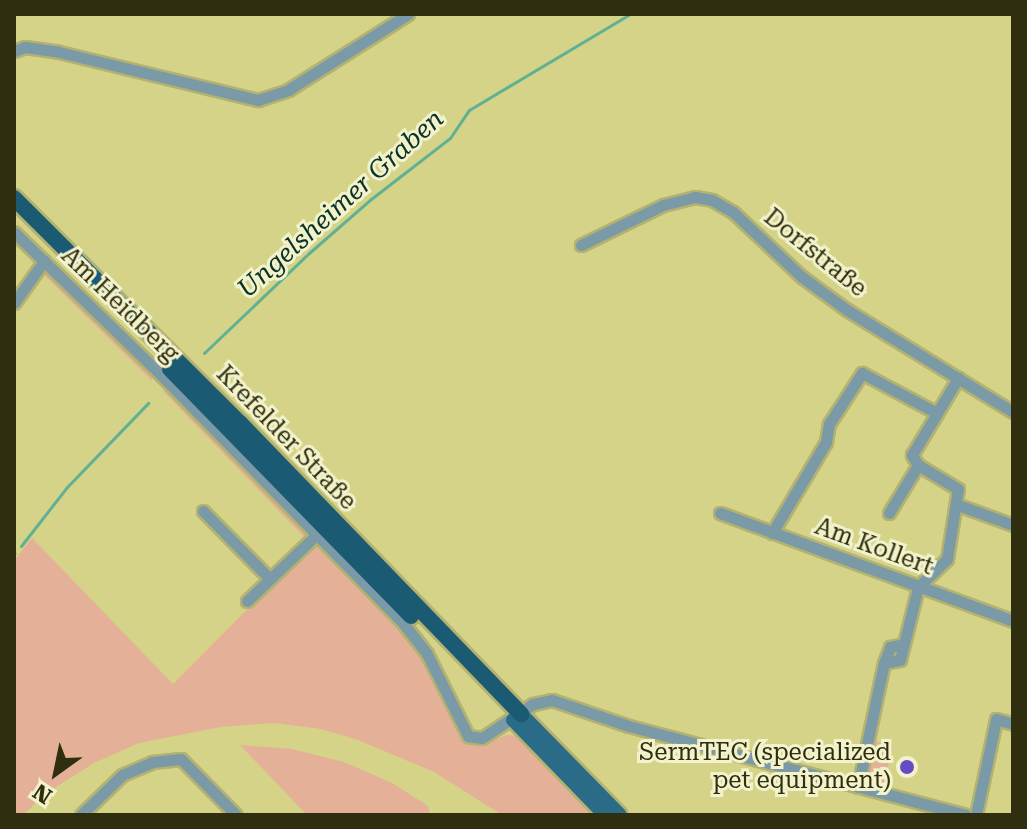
<!DOCTYPE html>
<meta charset="utf-8">
<style>
body{margin:0}
#map{position:relative;width:1027px;height:829px;overflow:hidden;background:#d4d388;font-family:"Roboto Serif",serif}
div>[style]{position:absolute}
.green>*{inset:0;background:#e4b198;transform-origin:0 0}
.stream>*{height:3px;margin:-1.5px;padding:0 1.5px;transform-origin:1.5px;border-radius:1.5px;background:#60b193}
.roads{filter:drop-shadow(2px 0 #b3b270) drop-shadow(-2px 0 #b3b270) drop-shadow(0 2px #b3b270) drop-shadow(0 -2px #b3b270)}
.minor>*{height:11px;margin:-5.5px;padding:0 5.5px;transform-origin:5.5px;border-radius:5.5px;background:#7a9aa8}
.major>*{height:14px;margin:-7px;padding:0 7px;transform-origin:7px;border-radius:7px;background:#2a6c87}
.highway>*{height:16px;margin:-8px;padding:0 8px;transform-origin:8px;border-radius:8px;background:#1b5a73}
.dots>*{width:22px;height:22px;translate:-50% -50%;box-sizing:border-box;border:4px solid #f2f2cd;border-radius:50%}
span{translate:-50% -50%;white-space:nowrap;text-align:center;line-height:1.15;-webkit-text-stroke:6px #f2f2cd;paint-order:stroke}
.street-label{font-size:24px;color:#2f2f0f}
.poi-label{font-size:24px;color:#2f2f0f}
.right{translate:-100% -50%;text-align:right}
.water-label{font-size:26px;color:#0b3225;font-style:italic}
.frame{position:absolute;inset:0;border:16px solid #2f2f0f;pointer-events:none}
.north{position:absolute;left:16px;top:733px;width:80px;height:80px;-webkit-text-stroke:6px #f2f2cd;paint-order:stroke;rotate:213deg;font-size:22px;font-weight:700;line-height:32px;text-align:center;color:#2f2f0f}
.north::after{content:'';display:block;margin:auto;width:28px;height:36px;background:#2f2f0f;clip-path:polygon(50% 0,100% 100%,50% 72%,0 100%)}
</style>
<div id="map">
<div class="green">
<div style="clip-path:polygon(41px 272px,49px 272px,153px 375px,152px 381px)"></div>
<div style="left:167px;top:388px;width:204px;height:5px;rotate:46deg"></div>
<div style="clip-path:polygon(32px 538px,173px 684px,316px 540px,416px 646px,432px 672px,459px 735px,466px 742px,482px 746px,506px 735px,521px 736px,597px 815px,502px 815px,434px 772px,358px 740px,321px 729px,274px 723px,221px 727px,139px 743px,94px 763px,45px 794px,23px 815px,14px 815px,14px 561px)"></div>
<div style="left:874px;top:741px;width:19px;height:39px;rotate:12deg"></div>
<div style="clip-path:polygon(240px 745px,292px 749px,344px 762px,392px 783px,428px 806px,430px 815px,307px 815px)"></div>
</div>
<div class="stream">
<div style="left:204px;top:353px;width:145px;rotate:-43.6deg"></div>
<div style="left:309px;top:253px;width:82px;rotate:-41.1deg"></div>
<div style="left:371px;top:199px;width:100px;rotate:-37.7deg"></div>
<div style="left:450px;top:138px;width:34px;rotate:-56deg"></div>
<div style="left:469px;top:110px;width:187px;rotate:-30.8deg"></div>
<div style="left:21px;top:546px;width:75px;rotate:-52.1deg"></div>
<div style="left:67px;top:487px;width:117px;rotate:-46deg"></div>
<div style="left:14px;top:554px;width:1px;rotate:-45deg"></div>
</div>
<div class="roads">
<div class="minor">
<div style="left:14px;top:51px;width:12px;rotate:-20deg"></div>
<div style="left:25px;top:47px;width:34px;rotate:8deg"></div>
<div style="left:59px;top:52px;width:205px;rotate:13.6deg"></div>
<div style="left:258px;top:100px;width:32px;rotate:-18deg"></div>
<div style="left:288px;top:90px;width:142px;rotate:-32.3deg"></div>
<div style="left:14px;top:232px;width:206px;rotate:44.2deg"></div>
<div style="left:162px;top:376px;width:345px;rotate:45.7deg"></div>
<div style="left:403px;top:623px;width:39px;rotate:52deg"></div>
<div style="left:427px;top:654px;width:92px;rotate:63.4deg"></div>
<div style="left:468px;top:736px;width:14px;rotate:8deg"></div>
<div style="left:482px;top:738px;width:61px;rotate:-33.7deg"></div>
<div style="left:533px;top:704px;width:19px;rotate:-12deg"></div>
<div style="left:552px;top:700px;width:81px;rotate:18.7deg"></div>
<div style="left:629px;top:726px;width:348px;rotate:14.8deg"></div>
<div style="left:581px;top:245px;width:91px;rotate:-26deg"></div>
<div style="left:663px;top:205px;width:33px;rotate:-14deg"></div>
<div style="left:695px;top:197px;width:17px;rotate:10deg"></div>
<div style="left:712px;top:200px;width:24px;rotate:30deg"></div>
<div style="left:733px;top:212px;width:95px;rotate:43.3deg"></div>
<div style="left:802px;top:277px;width:56px;rotate:36.3deg"></div>
<div style="left:847px;top:310px;width:195px;rotate:31.6deg"></div>
<div style="left:14px;top:303px;width:52px;rotate:-54.5deg"></div>
<div style="left:958px;top:505px;width:59px;rotate:20deg"></div>
<div style="left:203px;top:511px;width:95px;rotate:45.4deg"></div>
<div style="left:720px;top:513px;width:312px;rotate:20.2deg"></div>
<div style="left:889px;top:513px;width:56px;rotate:-58.9deg"></div>
<div style="left:772px;top:533px;width:106px;rotate:-59.3deg"></div>
<div style="left:826px;top:442px;width:18px;rotate:-81deg"></div>
<div style="left:829px;top:424px;width:61px;rotate:-57.1deg"></div>
<div style="left:862px;top:373px;width:85px;rotate:28.1deg"></div>
<div style="left:247px;top:601px;width:95px;rotate:-43.7deg"></div>
<div style="left:884px;top:663px;width:16px;rotate:-11deg"></div>
<div style="left:900px;top:660px;width:75px;rotate:-76.1deg"></div>
<div style="left:918px;top:587px;width:40px;rotate:-44deg"></div>
<div style="left:947px;top:559px;width:71px;rotate:-81.1deg"></div>
<div style="left:958px;top:489px;width:47px;rotate:-149deg"></div>
<div style="left:918px;top:465px;width:12px;rotate:-121deg"></div>
<div style="left:912px;top:455px;width:90px;rotate:-59.1deg"></div>
<div style="left:858px;top:787px;width:127px;rotate:-78.2deg"></div>
<div style="left:884px;top:663px;width:17px;rotate:-69deg"></div>
<div style="left:890px;top:647px;width:14px;rotate:-12deg"></div>
<div style="left:81px;top:815px;width:57px;rotate:-44.3deg"></div>
<div style="left:122px;top:775px;width:33px;rotate:-23deg"></div>
<div style="left:152px;top:762px;width:29px;rotate:-6deg"></div>
<div style="left:181px;top:759px;width:78px;rotate:45.5deg"></div>
<div style="left:976px;top:815px;width:98px;rotate:-78.2deg"></div>
<div style="left:996px;top:719px;width:18px;rotate:16deg"></div>
</div>
<div class="major">
<div style="left:521px;top:714px;width:141px;rotate:45.6deg"></div>
<div style="left:513px;top:720px;width:132px;rotate:45.9deg"></div>
</div>
<div class="highway">
<div style="left:14px;top:198px;width:319px;rotate:44.9deg"></div>
<div style="left:240px;top:423px;width:405px;rotate:46deg"></div>
<div style="left:170px;top:369px;width:345px;rotate:45.7deg"></div>
</div>
</div>
<div class="dots">
<div style="left:907px;top:767px;background:#654bc4"></div>
</div>
<div class="street-label">
<span style="left:815px;top:253px;rotate:39deg">Dorfstraße</span>
<span style="left:120px;top:305px;rotate:44deg">Am Heidberg</span>
<span style="left:286px;top:438px;rotate:46deg">Krefelder Straße</span>
<span style="left:874px;top:547px;rotate:20deg">Am Kollert</span>
</div>
<div class="poi-label">
<span class="right" style="left:891px;top:767px">SermTEC (specialized<br>pet equipment)</span>
</div>
<div class="water-label">
<span style="left:341px;top:204px;rotate:-42deg">Ungelsheimer Graben</span>
</div>
<div class="frame"></div>
<div class="north">N</div>
</div>
